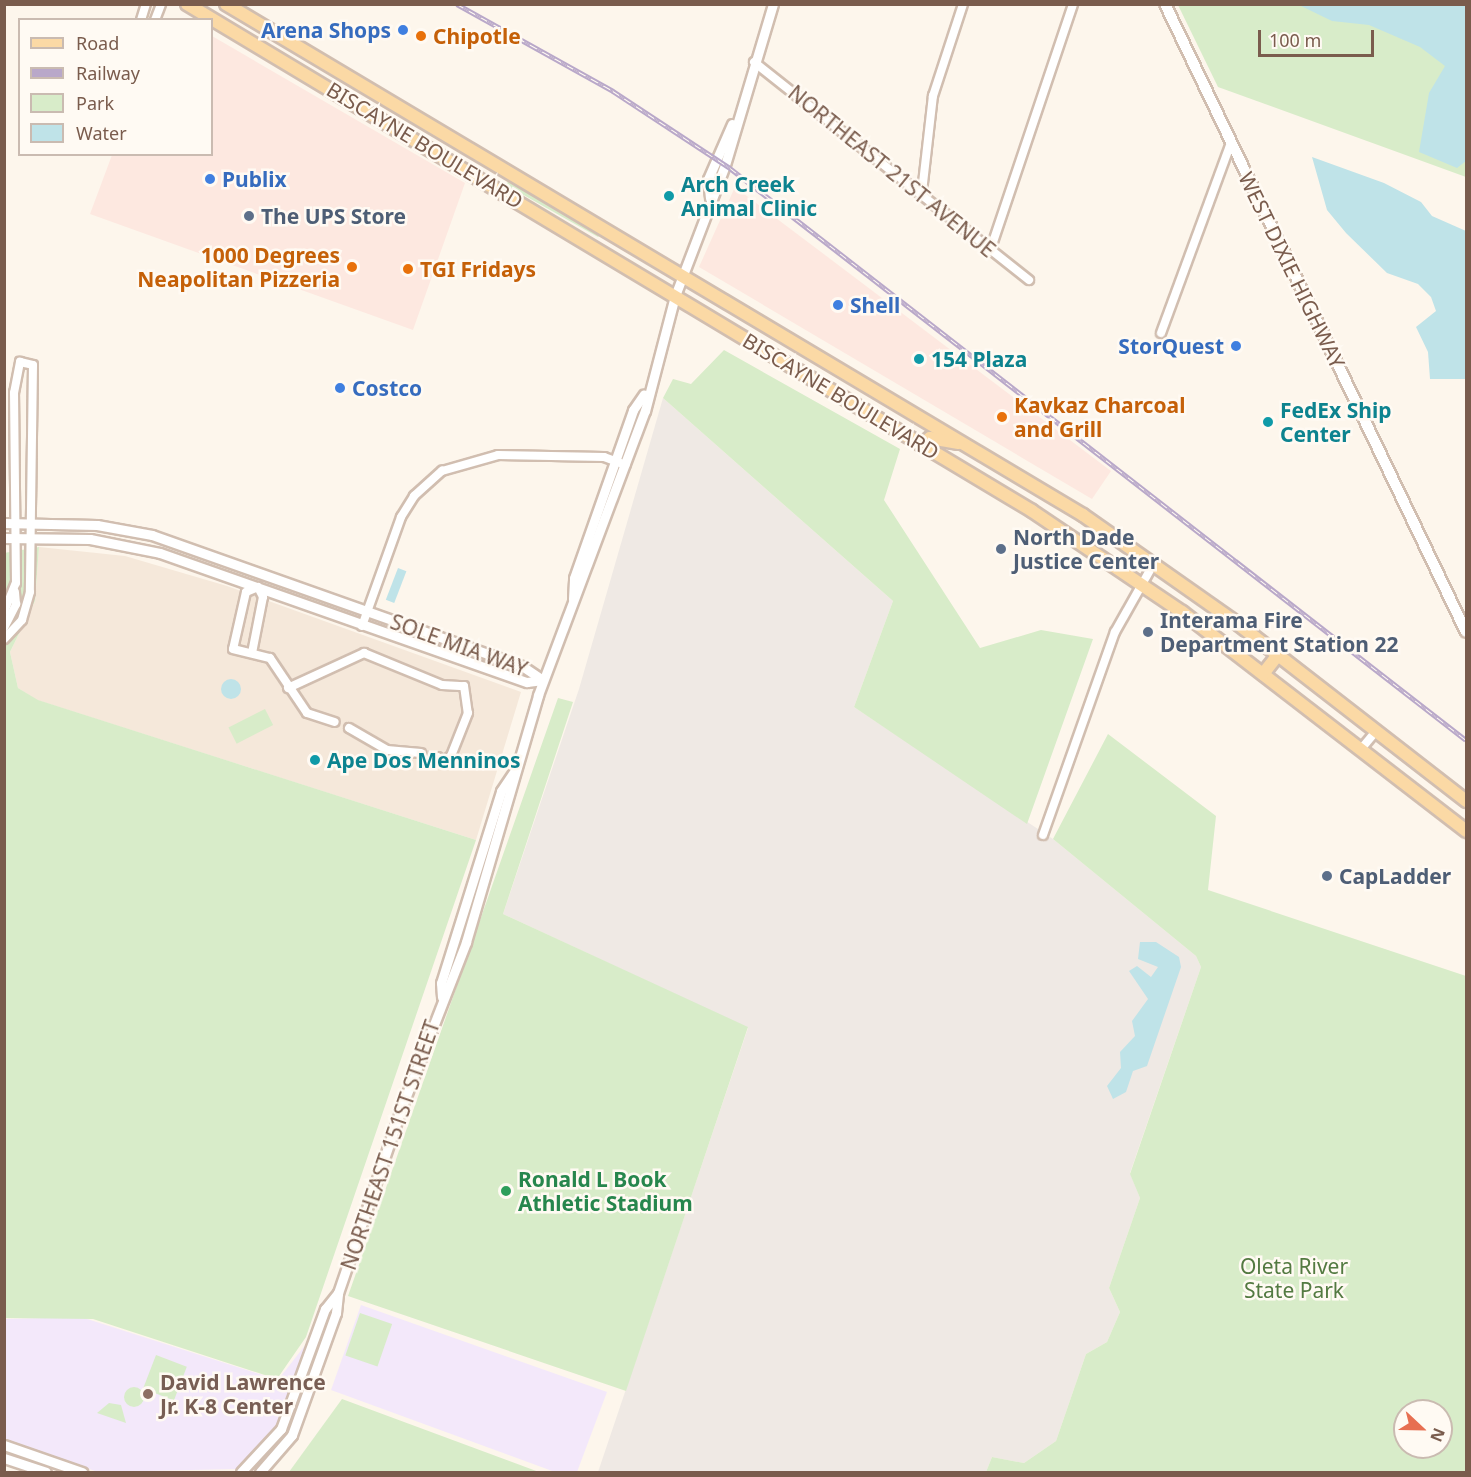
<!DOCTYPE html>
<style>
body{margin:0}
#map{position:relative;width:1471px;height:1477px;overflow:hidden;background:#fdf6ec;font-family:"Noto Sans",sans-serif}
div>[style]{position:absolute}
.residential>*{inset:0;background:#f5e8da}
.commercial>*{inset:0;background:#fde8e0}
.industrial>*{inset:0;background:#efe9e4}
.education>*{inset:0;background:#f3e8fa}
.green>*{inset:0;background:#d8ecc9;transform-origin:0 0}
.round{border-radius:50%}
.water>*{inset:0;background:#bfe3e8;transform-origin:0 0}
.minor-tunnel>*{height:8px;margin-top:-4px;transform-origin:0;background:repeating-linear-gradient(90deg,#dcd0c4 0 8px,transparent 0 12px)}
.roads{filter:drop-shadow(2px 0 #d1beb0) drop-shadow(-2px 0 #d1beb0) drop-shadow(0 2px #d1beb0) drop-shadow(0 -2px #d1beb0)}
.minor>*{height:8px;margin:-4px;padding:0 4px;transform-origin:4px;border-radius:4px;background:#fff}
.tertiary>*{height:9px;margin:-4.5px;padding:0 4.5px;transform-origin:4.5px;border-radius:4.5px;background:#fff}
.secondary>*{height:10px;margin:-5px;padding:0 5px;transform-origin:5px;border-radius:5px;background:#fff}
.primary>*{height:12px;margin:-6px;padding:0 6px;transform-origin:6px;border-radius:6px;background:#fbd9a5}
.rail>*{height:4.5px;margin-top:-2.25px;transform-origin:0;background:repeating-linear-gradient(90deg,#fffaf3 0 7px,#b9a8c9 0 14px);box-sizing:border-box;border-block:2px solid #b9a8c9}
.dots>*{width:16px;height:16px;translate:-50% -50%;box-sizing:border-box;border:3px solid #fffaf3;border-radius:50%}
span{translate:-50% -50%;white-space:nowrap;text-align:center;line-height:1.15;-webkit-text-stroke:5px #fffaf3;paint-order:stroke}
.shop-label{font-size:21px;color:#366cbe;font-weight:700}
.right{translate:-100% -50%;text-align:right}
.left{translate:0 -50%;text-align:left}
.food-label{font-size:21px;color:#c56008;font-weight:700}
.street-label{font-size:21px;color:#7a5c4d}
.culture-label{font-size:21px;color:#0d838f;font-weight:700}
.service-label{font-size:21px;color:#4e5e75;font-weight:700}
.leisure-label{font-size:21px;color:#27864d;font-weight:700}
.park-label{font-size:21px;color:#537a41}
.education-label{font-size:21px;color:#785e54;font-weight:700}
.frame{position:absolute;inset:0;border:6px solid #7a5c4d;pointer-events:none}
.legend{position:absolute;left:18px;top:18px;width:195px;height:138px;box-sizing:border-box;background:#fffaf3;border:2px solid #cabbb1;margin:0;padding:8px 10px;list-style:none;font-size:18px;color:#7a5c4d}
.legend li{display:flex;align-items:center;gap:12px;height:30px}
.legend b{width:30px;border:2px solid #cabbb1}
.north{position:absolute;left:1393px;top:1399px;width:60px;height:60px;box-sizing:border-box;background:#fffaf3;border:2px solid #cabbb1;border-radius:50%;rotate:112deg;font-size:16px;font-weight:700;line-height:24px;text-align:center;color:#7a5c4d}
.north::after{content:'';display:block;margin:auto;width:21px;height:27px;background:#e76f51;clip-path:polygon(50% 0,100% 100%,50% 72%,0 100%)}
.scale{position:absolute;left:1258px;top:30px;width:116px;height:27px;box-sizing:border-box;border:3px solid #7a5c4d;border-top:0;padding-left:8px;font-size:18px;line-height:21px;white-space:nowrap;color:#7a5c4d;-webkit-text-stroke:4px #fffaf3;paint-order:stroke}
</style>
<div id="map">
<div class="residential">
<div style="clip-path:polygon(39px 547px,125px 556px,227px 586px,521px 692px,476px 840px,37px 700px,18px 688px,10px 652px,35px 601px)"></div>
</div>
<div class="commercial">
<div style="clip-path:polygon(212px 36px,465px 183px,413px 330px,90px 214px,112px 155px,212px 154px)"></div>
<div style="clip-path:polygon(735px 187px,1111px 471px,1092px 499px,699px 267px)"></div>
</div>
<div class="industrial">
<div style="clip-path:polygon(663px 398px,893px 601px,854px 707px,1053px 839px,1196px 956px,1201px 967px,1130px 1173px,1140px 1198px,1109px 1288px,1120px 1312px,1107px 1342px,1086px 1354px,1056px 1441px,1024px 1463px,992px 1457px,986px 1472px,598px 1472px,748px 1028px,503px 914px,579px 689px)"></div>
</div>
<div class="education">
<div style="clip-path:polygon(361px 1305px,607px 1392px,577px 1472px,555px 1472px,331px 1390px)"></div>
<div style="clip-path:polygon(81px 1317px,278px 1380px,313px 1335px,279px 1422px,238px 1469px,98px 1472px,5px 1440px,5px 1319px)"></div>
</div>
<div class="green">
<div style="clip-path:polygon(1178px 5px,1466px 5px,1466px 177px,1218px 87px)"></div>
<div style="clip-path:polygon(509px 180px,599px 236px,598px 237px,506px 185px)"></div>
<div style="clip-path:polygon(724px 350px,900px 449px,884px 500px,980px 648px,1041px 630px,1093px 639px,1027px 824px,854px 707px,893px 601px,663px 398px,673px 379px,691px 384px)"></div>
<div style="clip-path:polygon(39px 547px,35px 601px,10px 652px,18px 688px,38px 700px,476px 840px,306px 1337px,277px 1379px,93px 1319px,5px 1318px,4px 553px)"></div>
<div style="clip-path:polygon(558px 698px,573px 702px,503px 914px,748px 1027px,626px 1391px,348px 1296px)"></div>
<div style="left:265px;top:709px;width:18px;height:41px;rotate:63deg"></div>
<div style="clip-path:polygon(evenodd,1108px 734px,1216px 816px,1208px 890px,1466px 976px,1466px 1472px,986px 1472px,992px 1457px,1024px 1463px,1056px 1441px,1086px 1354px,1107px 1342px,1120px 1312px,1109px 1288px,1140px 1198px,1130px 1174px,1201px 967px,1196px 956px,1053px 839px,1108px 734px,1405px 1411px,1441px 1411px,1441px 1447px,1405px 1447px,1405px 1411px)"></div>
<div style="left:360px;top:1313px;width:34px;height:45px;rotate:19deg"></div>
<div style="left:156px;top:1355px;width:33px;height:36px;rotate:21deg"></div>
<div class="round" style="left:124px;top:1387px;width:20px;height:20px"></div>
<div style="clip-path:polygon(342px 1399px,539px 1472px,289px 1472px)"></div>
<div style="clip-path:polygon(109px 1403px,121px 1405px,126px 1423px,97px 1413px)"></div>
</div>
<div class="water">
<div style="clip-path:polygon(1299px 5px,1466px 5px,1466px 161px,1457px 168px,1419px 152px,1429px 93px,1445px 66px,1420px 47px,1369px 25px,1332px 21px)"></div>
<div style="clip-path:polygon(1312px 157px,1384px 183px,1421px 202px,1432px 216px,1466px 231px,1466px 379px,1430px 379px,1428px 352px,1416px 327px,1436px 311px,1431px 297px,1418px 284px,1387px 273px,1346px 233px,1327px 210px)"></div>
<div style="left:398px;top:568px;width:9px;height:34px;rotate:21deg"></div>
<div class="round" style="left:221px;top:679px;width:20px;height:20px"></div>
<div style="clip-path:polygon(1140px 942px,1156px 942px,1179px 957px,1181px 967px,1147px 1066px,1133px 1071px,1126px 1092px,1113px 1099px,1107px 1086px,1121px 1068px,1120px 1052px,1135px 1036px,1132px 1021px,1148px 999px,1129px 971px,1137px 966px,1151px 977px,1158px 967px,1138px 959px)"></div>
</div>
<div class="minor-tunnel">
<div style="left:421px;top:753px;width:17px;rotate:13deg"></div>
</div>
<div class="roads">
<div class="minor">
<div style="left:141px;top:20px;width:17px;rotate:-73deg"></div>
<div style="left:155px;top:20px;width:17px;rotate:-69deg"></div>
<div style="left:754px;top:62px;width:351px;rotate:38.4deg"></div>
<div style="left:922px;top:192px;width:97px;rotate:-83.5deg"></div>
<div style="left:933px;top:96px;width:97px;rotate:-71.9deg"></div>
<div style="left:990px;top:251px;width:261px;rotate:-71.4deg"></div>
<div style="left:1161px;top:333px;width:202px;rotate:-69.8deg"></div>
<div style="left:258px;top:587px;width:13px;rotate:157deg"></div>
<div style="left:246px;top:592px;width:58px;rotate:102.8deg"></div>
<div style="left:233px;top:649px;width:38px;rotate:14deg"></div>
<div style="left:270px;top:658px;width:66px;rotate:56.1deg"></div>
<div style="left:307px;top:713px;width:29px;rotate:18deg"></div>
<div style="left:4px;top:612px;width:31px;rotate:-68deg"></div>
<div style="left:16px;top:583px;width:190px;rotate:-90.6deg"></div>
<div style="left:14px;top:393px;width:32px;rotate:-79deg"></div>
<div style="left:20px;top:362px;width:13px;rotate:13deg"></div>
<div style="left:33px;top:365px;width:227px;rotate:90.8deg"></div>
<div style="left:30px;top:592px;width:29px;rotate:106deg"></div>
<div style="left:22px;top:620px;width:26px;rotate:133deg"></div>
<div style="left:362px;top:626px;width:116px;rotate:-70.3deg"></div>
<div style="left:401px;top:517px;width:25px;rotate:-58deg"></div>
<div style="left:414px;top:496px;width:38px;rotate:-42deg"></div>
<div style="left:442px;top:471px;width:58px;rotate:-15.9deg"></div>
<div style="left:498px;top:455px;width:106px;rotate:1.1deg"></div>
<div style="left:604px;top:457px;width:23px;rotate:20deg"></div>
<div style="left:4px;top:628px;width:27px;rotate:-63deg"></div>
<div style="left:16px;top:604px;width:12px;rotate:-95deg"></div>
<div style="left:252px;top:653px;width:57px;rotate:-78.9deg"></div>
<div style="left:263px;top:597px;width:11px;rotate:-117deg"></div>
<div style="left:288px;top:688px;width:84px;rotate:-24.7deg"></div>
<div style="left:364px;top:653px;width:84px;rotate:22.3deg"></div>
<div style="left:442px;top:685px;width:22px;rotate:3deg"></div>
<div style="left:464px;top:686px;width:27px;rotate:82deg"></div>
<div style="left:468px;top:713px;width:46px;rotate:111.6deg"></div>
<div style="left:451px;top:756px;width:11px;rotate:146deg"></div>
<div style="left:442px;top:762px;width:6px;rotate:-129deg"></div>
<div style="left:349px;top:728px;width:44px;rotate:30.1deg"></div>
<div style="left:387px;top:750px;width:34px;rotate:5deg"></div>
<div style="left:1361px;top:749px;width:23px;rotate:-50deg"></div>
<div style="left:1043px;top:835px;width:215px;rotate:-70.5deg"></div>
<div style="left:1115px;top:632px;width:79px;rotate:-60.5deg"></div>
</div>
<div class="tertiary">
<div style="left:710px;top:198px;width:19px;rotate:-96deg"></div>
<div style="left:708px;top:179px;width:60px;rotate:-66.4deg"></div>
<div style="left:4px;top:523px;width:93px;rotate:1.2deg"></div>
<div style="left:97px;top:525px;width:56px;rotate:10.3deg"></div>
<div style="left:152px;top:535px;width:393px;rotate:19.5deg"></div>
<div style="left:522px;top:666px;width:25px;rotate:34deg"></div>
<div style="left:4px;top:538px;width:86px;rotate:0.7deg"></div>
<div style="left:90px;top:539px;width:71px;rotate:11.3deg"></div>
<div style="left:160px;top:553px;width:389px;rotate:19.4deg"></div>
<div style="left:527px;top:682px;width:16px;rotate:-7deg"></div>
<div style="left:573px;top:599px;width:21px;rotate:-87deg"></div>
<div style="left:574px;top:578px;width:178px;rotate:-70.6deg"></div>
<div style="left:633px;top:410px;width:19px;rotate:-55deg"></div>
<div style="left:442px;top:997px;width:14px;rotate:-94deg"></div>
<div style="left:441px;top:983px;width:201px;rotate:-72.6deg"></div>
<div style="left:501px;top:791px;width:25px;rotate:-56deg"></div>
<div style="left:4px;top:1445px;width:83px;rotate:19.1deg"></div>
<div style="left:4px;top:1458px;width:44px;rotate:18.4deg"></div>
<div style="left:241px;top:1472px;width:59px;rotate:-47.1deg"></div>
<div style="left:281px;top:1429px;width:128px;rotate:-69.9deg"></div>
<div style="left:325px;top:1309px;width:21px;rotate:-51deg"></div>
<div style="left:260px;top:1472px;width:49px;rotate:-49.1deg"></div>
<div style="left:292px;top:1435px;width:130px;rotate:-70.2deg"></div>
<div style="left:336px;top:1313px;width:20px;rotate:-84deg"></div>
<div style="left:338px;top:1293px;width:194px;rotate:-71.1deg"></div>
<div style="left:401px;top:1109px;width:179px;rotate:-68.7deg"></div>
<div style="left:466px;top:942px;width:257px;rotate:-73.7deg"></div>
<div style="left:538px;top:695px;width:303px;rotate:-69.4deg"></div>
<div style="left:645px;top:411px;width:119px;rotate:-75.4deg"></div>
<div style="left:675px;top:296px;width:140px;rotate:-69.1deg"></div>
<div style="left:725px;top:165px;width:168px;rotate:-73.4deg"></div>
</div>
<div class="secondary">
<div style="left:1165px;top:4px;width:696px;rotate:64.39deg"></div>
</div>
<div class="primary">
<div style="left:187px;top:4px;width:985px;rotate:30.96deg"></div>
<div style="left:1032px;top:511px;width:181px;rotate:34deg"></div>
<div style="left:1182px;top:612px;width:359px;rotate:37.6deg"></div>
<div style="left:226px;top:4px;width:998px;rotate:30.81deg"></div>
<div style="left:1083px;top:515px;width:189px;rotate:35.1deg"></div>
<div style="left:1238px;top:624px;width:289px;rotate:37.8deg"></div>
<div style="left:921px;top:445px;width:11px;rotate:-38deg"></div>
<div style="left:930px;top:438px;width:29px;rotate:10deg"></div>
<div style="left:1263px;top:674px;width:24px;rotate:-52deg"></div>
</div>
</div>
<div class="rail">
<div style="left:457px;top:4px;width:179px;rotate:29.1deg"></div>
<div style="left:613px;top:91px;width:140px;rotate:33.3deg"></div>
<div style="left:730px;top:168px;width:932px;rotate:37.85deg"></div>
</div>
<div class="dots">
<div style="left:403px;top:30px;background:#3f7fe0"></div>
<div style="left:421px;top:36px;background:#e8710a"></div>
<div style="left:210px;top:179px;background:#3f7fe0"></div>
<div style="left:669px;top:196px;background:#0f9aa8"></div>
<div style="left:249px;top:216px;background:#5c6f8a"></div>
<div style="left:352px;top:267px;background:#e8710a"></div>
<div style="left:408px;top:269px;background:#e8710a"></div>
<div style="left:838px;top:305px;background:#3f7fe0"></div>
<div style="left:1236px;top:346px;background:#3f7fe0"></div>
<div style="left:919px;top:359px;background:#0f9aa8"></div>
<div style="left:340px;top:388px;background:#3f7fe0"></div>
<div style="left:1002px;top:417px;background:#e8710a"></div>
<div style="left:1268px;top:422px;background:#0f9aa8"></div>
<div style="left:1001px;top:549px;background:#5c6f8a"></div>
<div style="left:1148px;top:632px;background:#5c6f8a"></div>
<div style="left:315px;top:760px;background:#0f9aa8"></div>
<div style="left:1327px;top:876px;background:#5c6f8a"></div>
<div style="left:506px;top:1191px;background:#2e9e5b"></div>
<div style="left:148px;top:1394px;background:#8d6e63"></div>
</div>
<div class="shop-label">
<span class="right" style="left:391px;top:30px">Arena Shops</span>
<span class="left" style="left:222px;top:179px">Publix</span>
<span class="left" style="left:850px;top:305px">Shell</span>
<span class="right" style="left:1224px;top:346px">StorQuest</span>
<span class="left" style="left:352px;top:388px">Costco</span>
</div>
<div class="food-label">
<span class="left" style="left:433px;top:36px">Chipotle</span>
<span class="right" style="left:340px;top:267px">1000 Degrees<br>Neapolitan Pizzeria</span>
<span class="left" style="left:420px;top:269px">TGI Fridays</span>
<span class="left" style="left:1014px;top:417px">Kavkaz Charcoal<br>and Grill</span>
</div>
<div class="street-label">
<span style="left:425px;top:145px;rotate:31deg">BISCAYNE BOULEVARD</span>
<span style="left:892px;top:171px;rotate:39deg">NORTHEAST 21ST AVENUE</span>
<span style="left:1292px;top:270px;rotate:64deg">WEST DIXIE HIGHWAY</span>
<span style="left:841px;top:396px;rotate:31deg">BISCAYNE BOULEVARD</span>
<span style="left:459px;top:645px;rotate:20deg">SOLE MIA WAY</span>
<span style="left:390px;top:1145px;rotate:-71deg">NORTHEAST 151ST STREET</span>
</div>
<div class="culture-label">
<span class="left" style="left:681px;top:196px">Arch Creek<br>Animal Clinic</span>
<span class="left" style="left:931px;top:359px">154 Plaza</span>
<span class="left" style="left:1280px;top:422px">FedEx Ship<br>Center</span>
<span class="left" style="left:327px;top:760px">Ape Dos Menninos</span>
</div>
<div class="service-label">
<span class="left" style="left:261px;top:216px">The UPS Store</span>
<span class="left" style="left:1013px;top:549px">North Dade<br>Justice Center</span>
<span class="left" style="left:1160px;top:632px">Interama Fire<br>Department Station 22</span>
<span class="left" style="left:1339px;top:876px">CapLadder</span>
</div>
<div class="leisure-label">
<span class="left" style="left:518px;top:1191px">Ronald L Book<br>Athletic Stadium</span>
</div>
<div class="park-label">
<span style="left:1294px;top:1278px">Oleta River<br>State Park</span>
</div>
<div class="education-label">
<span class="left" style="left:160px;top:1394px">David Lawrence<br>Jr. K-8 Center</span>
</div>
<div class="frame"></div>
<ul class="legend">
<li><b style="height:8px;background:#fbd9a5"></b>Road</li>
<li><b style="height:8px;background:#b9a8c9"></b>Railway</li>
<li><b style="height:16px;background:#d8ecc9"></b>Park</li>
<li><b style="height:16px;background:#bfe3e8"></b>Water</li>
</ul>
<div class="north">N</div>
<div class="scale">100 m</div>
</div>
